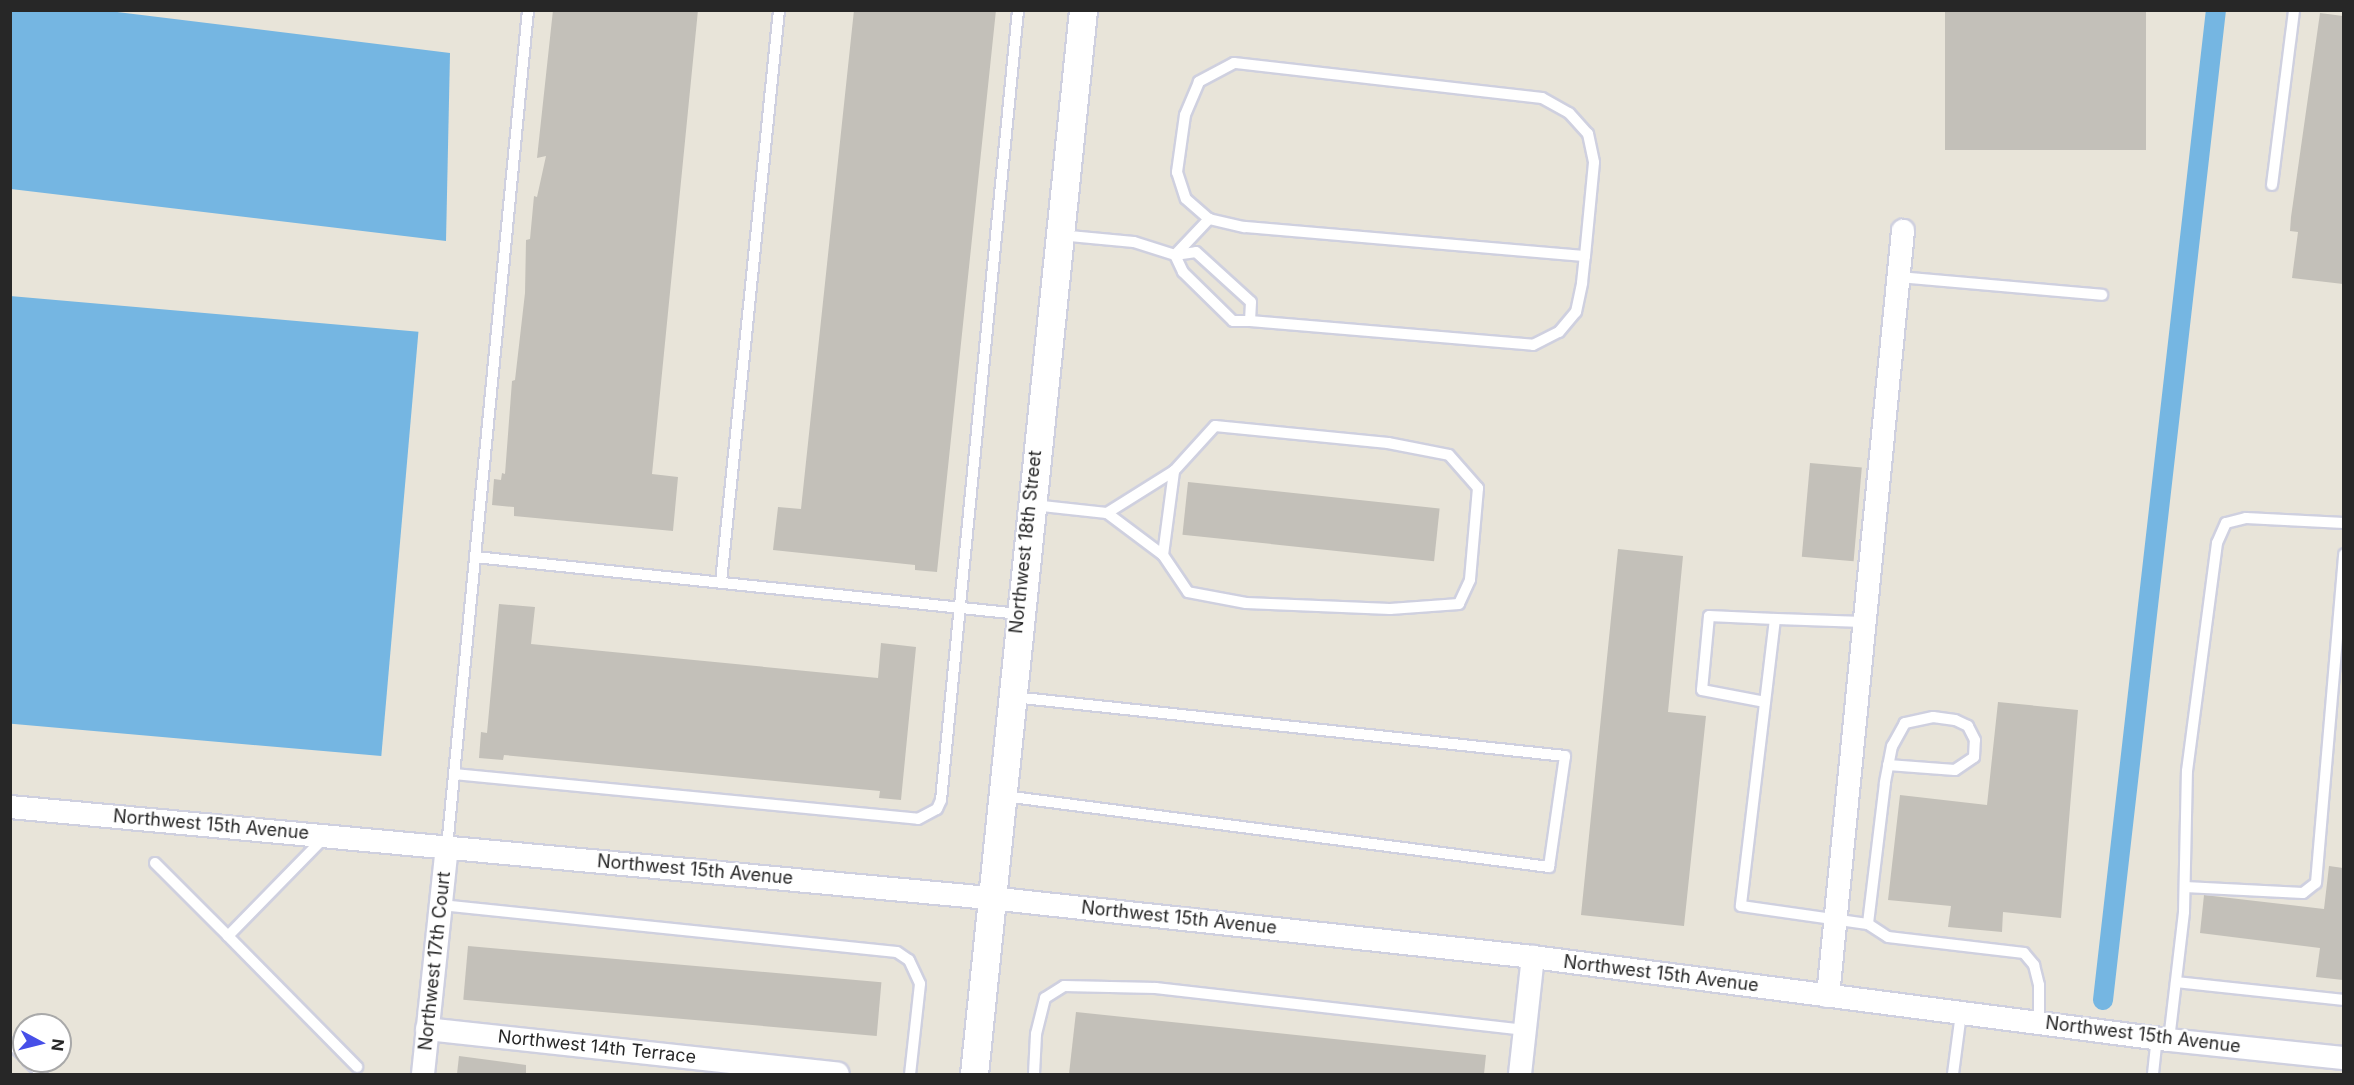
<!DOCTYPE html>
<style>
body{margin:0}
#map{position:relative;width:2354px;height:1085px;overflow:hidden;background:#e8e4d9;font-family:Inter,sans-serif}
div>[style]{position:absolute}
.water>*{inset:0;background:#75b6e2;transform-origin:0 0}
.canal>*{height:20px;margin:-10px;padding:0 10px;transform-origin:10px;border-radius:10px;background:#75b6e2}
.building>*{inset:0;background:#c3c0b9;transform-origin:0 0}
.roads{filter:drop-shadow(2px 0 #cfd0df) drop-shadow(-2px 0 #cfd0df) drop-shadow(0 2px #cfd0df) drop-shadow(0 -2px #cfd0df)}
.service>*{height:10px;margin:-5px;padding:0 5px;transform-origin:5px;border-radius:5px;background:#fff}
.minor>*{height:22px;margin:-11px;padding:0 11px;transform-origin:11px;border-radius:11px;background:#fff}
.tertiary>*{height:27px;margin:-13.5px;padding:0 13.5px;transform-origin:13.5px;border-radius:13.5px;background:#fff}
span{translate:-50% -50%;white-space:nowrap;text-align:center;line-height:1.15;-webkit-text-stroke:4.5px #fff;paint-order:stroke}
.street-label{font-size:18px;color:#272727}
.frame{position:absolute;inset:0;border:12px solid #272727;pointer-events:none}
.north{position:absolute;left:12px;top:1013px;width:60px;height:60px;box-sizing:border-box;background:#fff;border:2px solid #a9a9a9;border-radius:50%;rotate:97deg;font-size:16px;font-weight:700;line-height:24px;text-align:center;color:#272727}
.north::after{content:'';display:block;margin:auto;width:21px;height:27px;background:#474fe8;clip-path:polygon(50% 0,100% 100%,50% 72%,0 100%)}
</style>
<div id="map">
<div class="water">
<div style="clip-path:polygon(11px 10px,109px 11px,450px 53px,446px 241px,11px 189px)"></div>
<div style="left:10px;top:296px;width:410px;height:426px;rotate:5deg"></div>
</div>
<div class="canal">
<div style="left:2103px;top:1000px;width:996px;rotate:-83.49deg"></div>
</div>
<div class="building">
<div style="clip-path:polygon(553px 10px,698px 10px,652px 474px,678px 477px,673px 531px,514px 516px,514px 507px,492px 505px,494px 479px,501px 480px,502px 473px,505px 474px,512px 381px,515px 380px,525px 293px,526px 240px,530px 239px,534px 196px,537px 197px,546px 156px,537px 158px)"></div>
<div style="clip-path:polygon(854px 10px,996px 10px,937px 572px,915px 570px,915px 565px,773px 550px,778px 507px,801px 509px)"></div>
<div style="left:1945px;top:10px;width:201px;height:140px"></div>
<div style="clip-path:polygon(2320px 13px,2343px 16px,2343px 284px,2292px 278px,2298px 232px,2290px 231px,2291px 217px)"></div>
<div style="left:1810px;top:463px;width:52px;height:94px;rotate:5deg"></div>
<div style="left:1188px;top:482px;width:253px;height:53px;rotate:6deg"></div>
<div style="clip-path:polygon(1618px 549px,1683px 556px,1668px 712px,1706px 716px,1684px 926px,1581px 915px)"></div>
<div style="clip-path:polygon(499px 604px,535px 607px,531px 644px,694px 660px,878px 678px,881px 643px,916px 647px,901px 800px,879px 798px,880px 791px,504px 755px,503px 760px,479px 758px,481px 732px,487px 733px)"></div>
<div style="clip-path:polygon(1998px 702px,2078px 710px,2061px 918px,2003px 912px,2002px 932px,1948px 927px,1951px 906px,1888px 900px,1900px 795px,1987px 805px)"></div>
<div style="clip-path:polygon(2329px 866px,2343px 868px,2343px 980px,2316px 977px,2320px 948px,2200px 933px,2204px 895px,2324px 909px)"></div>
<div style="left:468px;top:946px;width:415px;height:54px;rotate:5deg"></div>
<div style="clip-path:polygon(1076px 1012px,1486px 1055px,1484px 1074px,1069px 1074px)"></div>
<div style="clip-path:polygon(459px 1056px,526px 1065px,526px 1074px,457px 1074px)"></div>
</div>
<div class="roads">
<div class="service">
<div style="left:2272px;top:185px;width:176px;rotate:-82.8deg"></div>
<div style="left:1059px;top:235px;width:75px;rotate:5.3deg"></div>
<div style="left:1134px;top:242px;width:43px;rotate:17.6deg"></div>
<div style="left:1175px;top:255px;width:21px;rotate:-8deg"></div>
<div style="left:1196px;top:252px;width:74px;rotate:42.3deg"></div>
<div style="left:1251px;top:302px;width:19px;rotate:93deg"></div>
<div style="left:1250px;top:321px;width:17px;rotate:180deg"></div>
<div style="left:1233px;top:321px;width:70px;rotate:-135.6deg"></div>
<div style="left:1183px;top:272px;width:19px;rotate:-115deg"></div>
<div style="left:1175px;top:255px;width:50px;rotate:-46.6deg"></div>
<div style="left:1898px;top:277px;width:205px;rotate:5deg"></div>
<div style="left:1250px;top:321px;width:284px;rotate:4.8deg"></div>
<div style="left:1533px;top:345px;width:29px;rotate:-27deg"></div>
<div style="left:1559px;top:332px;width:26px;rotate:-50deg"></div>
<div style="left:1576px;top:312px;width:30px;rotate:-78deg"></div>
<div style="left:1582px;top:283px;width:27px;rotate:-84deg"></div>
<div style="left:1585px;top:256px;width:94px;rotate:-84.5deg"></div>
<div style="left:1594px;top:162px;width:29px;rotate:-102deg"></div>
<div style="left:1588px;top:134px;width:28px;rotate:-132deg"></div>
<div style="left:1569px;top:113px;width:31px;rotate:-151deg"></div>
<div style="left:1542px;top:98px;width:310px;rotate:-173.5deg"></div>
<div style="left:1234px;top:63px;width:40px;rotate:152deg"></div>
<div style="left:1199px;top:82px;width:36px;rotate:113deg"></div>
<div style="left:1185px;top:115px;width:58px;rotate:98deg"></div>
<div style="left:1177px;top:172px;width:28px;rotate:72deg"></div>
<div style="left:1186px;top:199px;width:30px;rotate:41deg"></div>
<div style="left:1209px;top:219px;width:37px;rotate:13deg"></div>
<div style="left:1245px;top:227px;width:341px;rotate:4.9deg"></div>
<div style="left:1215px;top:426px;width:174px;rotate:5.6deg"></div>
<div style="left:1388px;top:443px;width:62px;rotate:11.1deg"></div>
<div style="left:1449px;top:455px;width:44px;rotate:48.7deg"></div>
<div style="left:1478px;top:488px;width:92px;rotate:95deg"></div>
<div style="left:1470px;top:580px;width:26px;rotate:115deg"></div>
<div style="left:1459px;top:604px;width:69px;rotate:175.9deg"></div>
<div style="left:1390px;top:609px;width:144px;rotate:-177.6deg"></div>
<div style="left:1246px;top:603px;width:59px;rotate:-169.3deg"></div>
<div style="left:1188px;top:592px;width:45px;rotate:-124deg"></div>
<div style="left:1163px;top:555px;width:70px;rotate:-143.1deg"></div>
<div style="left:1107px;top:513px;width:79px;rotate:-32.1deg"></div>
<div style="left:1174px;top:471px;width:61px;rotate:-47.7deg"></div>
<div style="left:1033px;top:505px;width:74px;rotate:6.2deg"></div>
<div style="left:1163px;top:555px;width:85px;rotate:-82.5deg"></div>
<div style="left:475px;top:557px;width:547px;rotate:5.98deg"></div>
<div style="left:721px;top:582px;width:575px;rotate:-84.21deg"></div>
<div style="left:1865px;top:622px;width:90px;rotate:-178.1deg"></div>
<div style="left:1775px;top:619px;width:289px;rotate:96.8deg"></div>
<div style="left:1741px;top:906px;width:128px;rotate:8.1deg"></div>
<div style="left:1765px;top:702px;width:64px;rotate:-169.2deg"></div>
<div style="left:1702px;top:690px;width:74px;rotate:-84.6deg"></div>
<div style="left:1709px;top:616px;width:66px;rotate:2.6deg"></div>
<div style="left:1888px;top:765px;width:67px;rotate:4.3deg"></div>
<div style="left:1955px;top:770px;width:23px;rotate:-34deg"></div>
<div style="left:1974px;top:757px;width:17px;rotate:-87deg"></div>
<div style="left:1975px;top:740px;width:16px;rotate:-117deg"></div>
<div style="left:1968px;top:726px;width:14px;rotate:-155deg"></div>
<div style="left:1955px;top:720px;width:22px;rotate:-172deg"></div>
<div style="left:1933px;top:717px;width:29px;rotate:168deg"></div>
<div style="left:1905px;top:723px;width:26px;rotate:119deg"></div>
<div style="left:1892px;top:746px;width:38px;rotate:101deg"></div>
<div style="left:1885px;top:783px;width:142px;rotate:96.9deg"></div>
<div style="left:1868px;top:924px;width:24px;rotate:33deg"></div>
<div style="left:1888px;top:937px;width:137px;rotate:6.7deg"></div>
<div style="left:2024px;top:953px;width:16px;rotate:50deg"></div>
<div style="left:2034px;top:965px;width:21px;rotate:76deg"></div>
<div style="left:2039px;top:985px;width:38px;rotate:90deg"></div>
<div style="left:454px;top:774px;width:466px;rotate:5.5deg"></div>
<div style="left:918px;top:819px;width:21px;rotate:-28deg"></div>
<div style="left:937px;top:809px;width:10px;rotate:-66deg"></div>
<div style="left:941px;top:800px;width:794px;rotate:-84.43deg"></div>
<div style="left:1004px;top:796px;width:550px;rotate:7.42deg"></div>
<div style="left:1549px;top:867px;width:112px;rotate:-81.8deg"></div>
<div style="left:1565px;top:756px;width:555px;rotate:-173.9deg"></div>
<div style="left:447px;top:847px;width:841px;rotate:-84.47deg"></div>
<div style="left:155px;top:863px;width:103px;rotate:45deg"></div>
<div style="left:228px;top:936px;width:137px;rotate:-45.6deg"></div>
<div style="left:2185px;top:887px;width:118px;rotate:2.9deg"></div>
<div style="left:2303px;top:893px;width:16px;rotate:-38deg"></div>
<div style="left:2316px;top:883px;width:330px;rotate:-85.1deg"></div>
<div style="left:441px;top:905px;width:458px;rotate:5.9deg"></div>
<div style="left:897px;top:952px;width:14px;rotate:34deg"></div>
<div style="left:909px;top:960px;width:26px;rotate:65deg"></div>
<div style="left:920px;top:984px;width:91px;rotate:96.3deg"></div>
<div style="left:228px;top:936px;width:184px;rotate:45.4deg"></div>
<div style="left:2176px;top:982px;width:169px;rotate:6.1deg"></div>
<div style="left:2169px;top:1040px;width:129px;rotate:-83.3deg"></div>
<div style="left:2184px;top:912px;width:141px;rotate:-88.8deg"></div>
<div style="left:2187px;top:771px;width:230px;rotate:-82.5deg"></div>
<div style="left:2217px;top:543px;width:22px;rotate:-66deg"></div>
<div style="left:2226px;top:523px;width:21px;rotate:-14deg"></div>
<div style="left:2246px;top:518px;width:98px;rotate:2.9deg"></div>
<div style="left:10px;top:1043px;width:19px;rotate:43deg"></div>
<div style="left:28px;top:1061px;width:19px;rotate:43deg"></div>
<div style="left:1034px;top:1074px;width:40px;rotate:-87.1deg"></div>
<div style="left:1036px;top:1034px;width:37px;rotate:-76deg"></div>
<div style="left:1045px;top:998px;width:22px;rotate:-32deg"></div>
<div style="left:1064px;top:986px;width:92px;rotate:1.2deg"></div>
<div style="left:1156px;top:988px;width:371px;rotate:6.5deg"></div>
<div style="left:1953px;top:1074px;width:62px;rotate:-82.5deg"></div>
<div style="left:2153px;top:1074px;width:36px;rotate:-84deg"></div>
</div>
<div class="minor">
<div style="left:10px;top:807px;width:984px;rotate:5.31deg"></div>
<div style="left:990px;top:898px;width:546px;rotate:6.2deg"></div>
<div style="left:1533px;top:957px;width:641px;rotate:7.44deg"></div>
<div style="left:2169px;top:1040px;width:176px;rotate:5.9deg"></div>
<div style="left:1828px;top:996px;width:769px;rotate:-84.4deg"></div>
<div style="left:427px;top:1029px;width:413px;rotate:6.2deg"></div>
<div style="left:423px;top:1074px;width:228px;rotate:-84deg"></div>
<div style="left:1520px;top:1074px;width:118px;rotate:-83.7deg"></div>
</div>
<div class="tertiary">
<div style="left:974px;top:1074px;width:1070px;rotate:-84.15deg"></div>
</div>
</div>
<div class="street-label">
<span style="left:1026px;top:542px;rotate:-84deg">Northwest 18th Street</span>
<span style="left:211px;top:825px;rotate:5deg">Northwest 15th Avenue</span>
<span style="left:695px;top:870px;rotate:5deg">Northwest 15th Avenue</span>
<span style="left:1179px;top:918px;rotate:6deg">Northwest 15th Avenue</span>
<span style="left:435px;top:961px;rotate:-84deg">Northwest 17th Court</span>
<span style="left:1661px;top:974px;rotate:7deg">Northwest 15th Avenue</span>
<span style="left:2143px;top:1035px;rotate:7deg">Northwest 15th Avenue</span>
<span style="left:597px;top:1047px;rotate:6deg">Northwest 14th Terrace</span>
</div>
<div class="frame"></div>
<div class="north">N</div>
</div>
